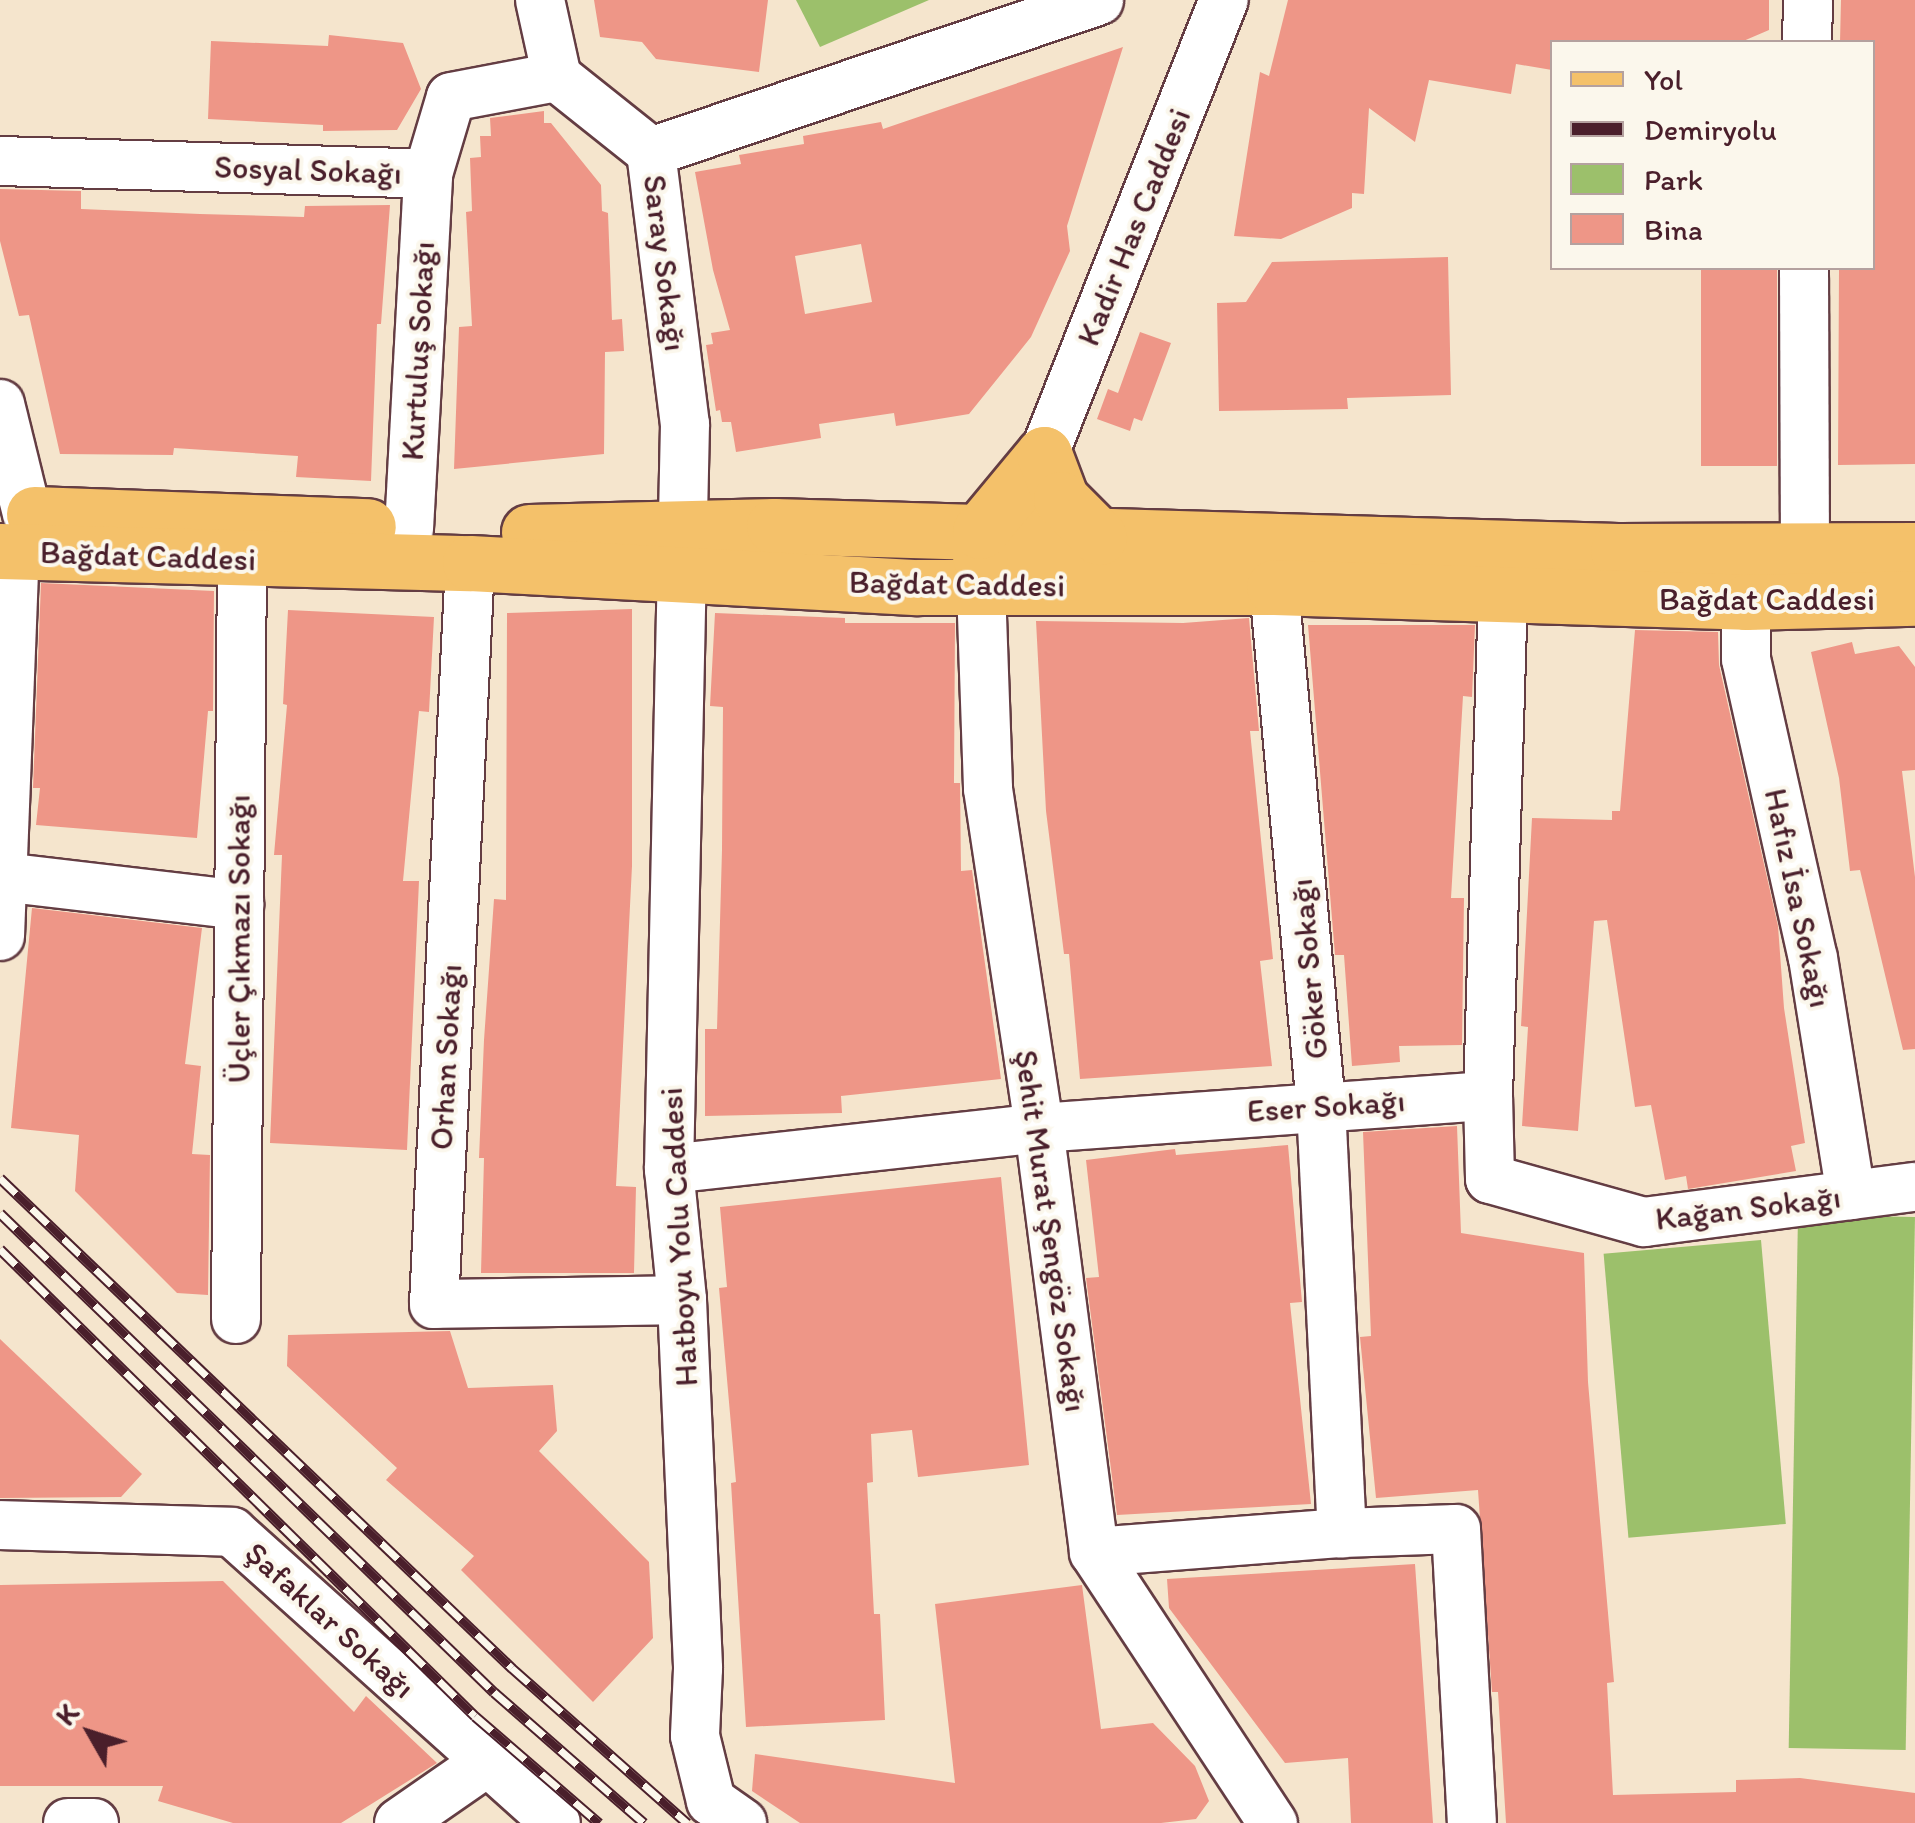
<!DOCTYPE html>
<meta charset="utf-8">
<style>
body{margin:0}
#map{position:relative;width:1915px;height:1823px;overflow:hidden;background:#f5e5cd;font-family:Itim,sans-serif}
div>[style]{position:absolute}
.green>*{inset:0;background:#9cc06b;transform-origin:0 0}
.building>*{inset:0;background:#ee9687;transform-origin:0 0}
.roads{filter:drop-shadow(2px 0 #643d43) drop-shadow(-2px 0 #643d43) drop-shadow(0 2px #643d43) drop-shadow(0 -2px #643d43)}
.minor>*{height:48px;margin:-24px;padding:0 24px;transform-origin:24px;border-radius:24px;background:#fff}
.major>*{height:55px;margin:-27.5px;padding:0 27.5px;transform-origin:27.5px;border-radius:27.5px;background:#f4c16a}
.rail>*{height:11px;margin-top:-5.5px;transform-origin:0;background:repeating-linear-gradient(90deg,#fbf7ec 0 22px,#4a1f2b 0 44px);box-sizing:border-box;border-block:2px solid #4a1f2b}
span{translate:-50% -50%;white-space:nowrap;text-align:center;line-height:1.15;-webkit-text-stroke:8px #fbf7ec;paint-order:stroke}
.street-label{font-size:32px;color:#4a1f2b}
.legend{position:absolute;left:1550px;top:40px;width:325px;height:230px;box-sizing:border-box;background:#fbf7ec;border:2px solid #b4a19f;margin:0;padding:12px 18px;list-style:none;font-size:30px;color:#4a1f2b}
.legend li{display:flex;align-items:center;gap:20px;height:50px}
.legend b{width:50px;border:2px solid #b4a19f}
.north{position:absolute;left:40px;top:1683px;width:100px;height:100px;-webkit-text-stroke:8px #fbf7ec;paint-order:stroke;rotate:309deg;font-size:28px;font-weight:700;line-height:40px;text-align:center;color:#4a1f2b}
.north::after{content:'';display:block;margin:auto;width:35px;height:45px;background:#4a1f2b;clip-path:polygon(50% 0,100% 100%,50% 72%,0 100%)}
</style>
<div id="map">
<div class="green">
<div style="clip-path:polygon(796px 0,929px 0,820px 47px)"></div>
<div style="left:1798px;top:1215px;width:117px;height:533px;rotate:1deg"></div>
<div style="left:1761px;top:1240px;width:285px;height:158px;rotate:85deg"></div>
</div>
<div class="building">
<div style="clip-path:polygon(594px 0,768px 0,759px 72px,656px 59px,642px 42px,600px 37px)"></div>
<div style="clip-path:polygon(1288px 0,1769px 0,1769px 30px,1741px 42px,1552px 42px,1552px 70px,1516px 64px,1511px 94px,1429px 80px,1415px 142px,1369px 108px,1364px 194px,1352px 193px,1352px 208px,1281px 239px,1234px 236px,1260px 72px,1269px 76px)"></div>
<div style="clip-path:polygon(1841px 0,1915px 0,1915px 464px,1838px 465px,1839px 268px,1872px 268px,1872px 42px,1840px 42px)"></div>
<div style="clip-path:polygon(329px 35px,403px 43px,421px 89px,397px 130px,323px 131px,323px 125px,208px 119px,211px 41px,328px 46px)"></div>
<div style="clip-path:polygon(evenodd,1123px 47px,1067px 226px,1070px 251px,1031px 337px,969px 414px,896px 426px,894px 413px,819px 424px,821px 438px,736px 452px,731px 422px,722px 422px,720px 410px,716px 411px,706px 345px,713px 344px,711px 333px,730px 330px,713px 270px,695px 172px,741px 164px,739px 155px,804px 144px,803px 136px,881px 122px,883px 129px,1123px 47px,861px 244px,872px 302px,805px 314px,795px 256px,861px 244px)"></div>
<div style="clip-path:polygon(544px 111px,544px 123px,551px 123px,601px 185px,602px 211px,608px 213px,612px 320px,622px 319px,624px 351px,605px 352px,604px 454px,454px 469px,459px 327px,472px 326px,466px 212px,472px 211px,470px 158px,481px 157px,480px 136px,491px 136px,490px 118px)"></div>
<div style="clip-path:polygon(0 189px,81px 191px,81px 209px,200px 214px,304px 217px,305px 206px,390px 205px,381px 324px,377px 324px,371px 481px,296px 477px,298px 456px,174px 448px,173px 455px,60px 454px,29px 315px,19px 316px,0 241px)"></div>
<div style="clip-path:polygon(1448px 257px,1451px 395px,1347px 398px,1348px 409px,1219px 411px,1217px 303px,1246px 302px,1272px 262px)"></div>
<div style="left:1701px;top:268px;width:76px;height:198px"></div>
<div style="clip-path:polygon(1140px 332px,1171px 343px,1142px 421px,1134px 418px,1130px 431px,1097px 419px,1108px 389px,1118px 393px)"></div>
<div style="clip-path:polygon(41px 583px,214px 591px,213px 711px,208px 711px,197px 838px,36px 825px,40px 788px,33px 788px)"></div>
<div style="clip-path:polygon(632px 609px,632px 866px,616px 1186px,636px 1187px,634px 1273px,481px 1273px,484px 1158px,479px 1158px,484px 1040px,494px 899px,506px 900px,507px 613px)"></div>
<div style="clip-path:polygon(288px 610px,434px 617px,429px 712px,419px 711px,403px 881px,419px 881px,407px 1150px,270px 1143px,282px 855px,274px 855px,287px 705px,283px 704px)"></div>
<div style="clip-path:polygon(715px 613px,845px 618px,845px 623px,955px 623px,954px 783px,960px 783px,961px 871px,972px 870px,1001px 1079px,841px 1096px,842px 1113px,705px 1116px,705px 1029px,717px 1029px,722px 850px,723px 707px,710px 706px)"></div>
<div style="clip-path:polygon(1249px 618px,1259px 731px,1250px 731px,1273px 959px,1260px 961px,1272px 1066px,1080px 1079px,1069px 954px,1064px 954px,1046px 811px,1036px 621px,1183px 623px)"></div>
<div style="clip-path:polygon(1308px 625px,1475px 625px,1472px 697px,1463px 696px,1451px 898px,1464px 898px,1462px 1045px,1399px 1046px,1400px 1062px,1352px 1066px,1344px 955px,1335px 955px)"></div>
<div style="clip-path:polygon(1635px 630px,1718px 632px,1719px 665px,1778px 926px,1784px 1008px,1805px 1143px,1791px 1146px,1796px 1171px,1688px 1189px,1686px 1176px,1665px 1180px,1651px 1105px,1635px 1107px,1607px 920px,1594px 921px,1578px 1131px,1522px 1126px,1528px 1027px,1521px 1026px,1532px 818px,1612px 820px,1612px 811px,1620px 811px)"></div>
<div style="clip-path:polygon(1852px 642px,1855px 654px,1899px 646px,1915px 667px,1915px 770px,1902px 771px,1915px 877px,1915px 1049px,1903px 1050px,1860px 870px,1850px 871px,1839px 778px,1811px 652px)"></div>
<div style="clip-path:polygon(32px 908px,202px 928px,185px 1064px,201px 1066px,192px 1154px,210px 1155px,208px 1295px,177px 1293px,75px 1191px,79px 1135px,11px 1128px)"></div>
<div style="clip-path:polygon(1457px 1126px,1461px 1233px,1584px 1253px,1588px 1382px,1614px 1682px,1607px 1683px,1613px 1795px,1736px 1792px,1736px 1780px,1800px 1778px,1915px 1793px,1915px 1823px,1506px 1823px,1498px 1692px,1492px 1692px,1478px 1490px,1376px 1498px,1360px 1337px,1371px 1336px,1363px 1132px)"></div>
<div style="clip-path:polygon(1288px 1145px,1302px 1302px,1290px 1303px,1311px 1504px,1117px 1515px,1086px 1278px,1099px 1277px,1086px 1160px,1175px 1149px,1176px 1155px)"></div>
<div style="clip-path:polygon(1001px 1177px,1029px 1465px,918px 1477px,912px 1430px,871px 1434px,873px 1482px,867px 1483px,874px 1614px,880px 1614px,885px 1720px,746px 1727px,731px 1483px,736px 1482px,719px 1288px,727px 1287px,720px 1207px)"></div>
<div style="clip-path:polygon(450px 1331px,468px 1388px,553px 1385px,557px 1431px,539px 1451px,649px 1562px,653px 1638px,593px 1702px,461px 1570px,474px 1556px,386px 1480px,397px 1468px,287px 1366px,288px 1335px)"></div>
<div style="clip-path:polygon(0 1339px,142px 1474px,121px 1497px,0 1498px)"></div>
<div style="clip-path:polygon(1415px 1564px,1433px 1823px,1351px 1823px,1348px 1758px,1285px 1763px,1169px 1608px,1167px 1579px)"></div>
<div style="clip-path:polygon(223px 1581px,354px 1712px,366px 1696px,437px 1763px,341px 1823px,233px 1823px,158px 1801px,163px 1786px,0 1786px,0 1585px)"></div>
<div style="clip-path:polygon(1082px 1585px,1101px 1729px,1153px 1723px,1195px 1766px,1209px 1801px,1196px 1819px,1161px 1823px,800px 1823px,752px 1791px,755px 1754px,955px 1783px,935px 1604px)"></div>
</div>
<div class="roads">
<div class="minor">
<div style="left:540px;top:0;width:79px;rotate:77.6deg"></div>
<div style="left:557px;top:77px;width:120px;rotate:38.6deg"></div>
<div style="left:651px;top:152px;width:274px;rotate:82.9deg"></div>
<div style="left:685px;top:424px;width:745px;rotate:91.23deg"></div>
<div style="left:669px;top:1169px;width:132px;rotate:84.3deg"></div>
<div style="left:682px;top:1300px;width:369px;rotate:87.5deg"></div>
<div style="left:698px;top:1669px;width:67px;rotate:92.6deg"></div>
<div style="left:695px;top:1736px;width:67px;rotate:76.2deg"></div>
<div style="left:711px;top:1801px;width:38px;rotate:35deg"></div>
<div style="left:1807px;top:42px;width:42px;rotate:-88.6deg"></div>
<div style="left:651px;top:152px;width:473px;rotate:-18.7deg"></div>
<div style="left:0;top:161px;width:428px;rotate:1.7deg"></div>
<div style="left:428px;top:174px;width:80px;rotate:-73.4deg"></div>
<div style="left:451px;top:97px;width:108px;rotate:-10.7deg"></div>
<div style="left:1804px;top:268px;width:281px;rotate:89.8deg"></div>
<div style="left:0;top:404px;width:113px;rotate:76.2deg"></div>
<div style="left:1044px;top:454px;width:488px;rotate:-68.4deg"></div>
<div style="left:409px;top:529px;width:356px;rotate:-86.9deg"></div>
<div style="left:470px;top:563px;width:742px;rotate:92.78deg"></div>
<div style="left:434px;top:1304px;width:248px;rotate:-0.9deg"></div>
<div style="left:981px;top:587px;width:202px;rotate:88deg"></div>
<div style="left:988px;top:789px;width:343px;rotate:81.4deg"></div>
<div style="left:1039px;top:1128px;width:428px;rotate:82.6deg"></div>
<div style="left:1094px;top:1552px;width:325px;rotate:56.6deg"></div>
<div style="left:1274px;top:587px;width:521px;rotate:84.83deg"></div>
<div style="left:1321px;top:1106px;width:428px;rotate:87.2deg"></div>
<div style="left:1746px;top:602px;width:57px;rotate:90deg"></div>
<div style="left:1746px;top:659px;width:306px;rotate:77.4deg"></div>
<div style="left:1813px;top:958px;width:240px;rotate:80.9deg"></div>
<div style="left:2px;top:877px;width:239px;rotate:6.7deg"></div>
<div style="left:0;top:936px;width:385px;rotate:-87.8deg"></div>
<div style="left:1488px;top:1096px;width:83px;rotate:88.6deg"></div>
<div style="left:1490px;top:1179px;width:160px;rotate:15.6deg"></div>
<div style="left:1644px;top:1222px;width:273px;rotate:-7.4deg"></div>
<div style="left:669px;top:1169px;width:372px;rotate:-6.3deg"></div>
<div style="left:1039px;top:1128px;width:450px;rotate:-4.1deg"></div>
<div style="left:1488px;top:1096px;width:499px;rotate:-88.3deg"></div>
<div style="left:236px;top:1319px;width:759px;rotate:-89.55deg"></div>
<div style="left:0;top:1525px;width:232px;rotate:1.7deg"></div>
<div style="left:232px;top:1532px;width:435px;rotate:41.9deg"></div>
<div style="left:1094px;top:1552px;width:249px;rotate:-4.4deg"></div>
<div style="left:1342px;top:1533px;width:114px;rotate:-2deg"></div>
<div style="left:1456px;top:1529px;width:294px;rotate:86.9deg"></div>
<div style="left:68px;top:1823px;width:26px"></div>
<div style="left:399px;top:1823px;width:107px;rotate:-34.7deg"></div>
</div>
<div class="major">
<div style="left:34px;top:514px;width:334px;rotate:2.1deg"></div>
<div style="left:529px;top:532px;width:245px;rotate:-1.4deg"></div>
<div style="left:774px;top:526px;width:844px;rotate:1.7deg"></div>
<div style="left:1618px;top:551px;width:297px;rotate:-0.2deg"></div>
<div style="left:0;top:551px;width:470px;rotate:1.5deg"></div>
<div style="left:470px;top:563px;width:448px;rotate:3.1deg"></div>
<div style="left:917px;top:587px;width:357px"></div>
<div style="left:1274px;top:587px;width:472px;rotate:1.8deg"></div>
<div style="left:1746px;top:602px;width:169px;rotate:-1.4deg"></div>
<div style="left:980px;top:557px;width:26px;rotate:-90deg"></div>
<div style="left:980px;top:531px;width:100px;rotate:-50.3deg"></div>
<div style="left:1044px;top:454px;width:48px;rotate:69.3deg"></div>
<div style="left:1061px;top:499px;width:54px;rotate:45deg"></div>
</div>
</div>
<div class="rail">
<div style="left:0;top:1178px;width:709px;rotate:43.74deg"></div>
<div style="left:512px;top:1668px;width:234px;rotate:41.5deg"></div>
<div style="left:0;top:1213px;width:688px;rotate:44.12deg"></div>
<div style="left:494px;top:1692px;width:199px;rotate:41.1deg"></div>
<div style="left:0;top:1249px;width:666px;rotate:44.51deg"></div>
<div style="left:475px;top:1716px;width:164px;rotate:40.8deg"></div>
</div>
<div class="street-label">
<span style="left:308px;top:170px;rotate:2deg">Sosyal Sokağı</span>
<span style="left:1134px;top:227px;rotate:-68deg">Kadir Has Caddesi</span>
<span style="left:665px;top:263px;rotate:83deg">Saray Sokağı</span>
<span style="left:418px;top:351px;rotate:-87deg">Kurtuluş Sokağı</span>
<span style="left:148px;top:556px;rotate:2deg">Bağdat Caddesi</span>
<span style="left:957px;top:584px;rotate:1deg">Bağdat Caddesi</span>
<span style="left:1767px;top:599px">Bağdat Caddesi</span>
<span style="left:1798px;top:898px;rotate:78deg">Hafız İsa Sokağı</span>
<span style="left:239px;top:939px;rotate:-90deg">Üçler Çıkmazı Sokağı</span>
<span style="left:1309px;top:969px;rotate:-95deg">Göker Sokağı</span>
<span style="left:446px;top:1057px;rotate:-87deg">Orhan Sokağı</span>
<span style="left:1326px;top:1106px;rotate:-4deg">Eser Sokağı</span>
<span style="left:1748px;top:1208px;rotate:-7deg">Kağan Sokağı</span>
<span style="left:1051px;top:1231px;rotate:82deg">Şehit Murat Şengöz Sokağı</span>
<span style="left:679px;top:1237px;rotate:-93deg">Hatboyu Yolu Caddesi</span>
<span style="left:330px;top:1620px;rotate:42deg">Şafaklar Sokağı</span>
</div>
<ul class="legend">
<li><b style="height:12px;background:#f4c16a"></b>Yol</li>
<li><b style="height:12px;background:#4a1f2b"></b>Demiryolu</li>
<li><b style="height:28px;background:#9cc06b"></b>Park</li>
<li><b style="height:28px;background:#ee9687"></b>Bina</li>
</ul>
<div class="north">K</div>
</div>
